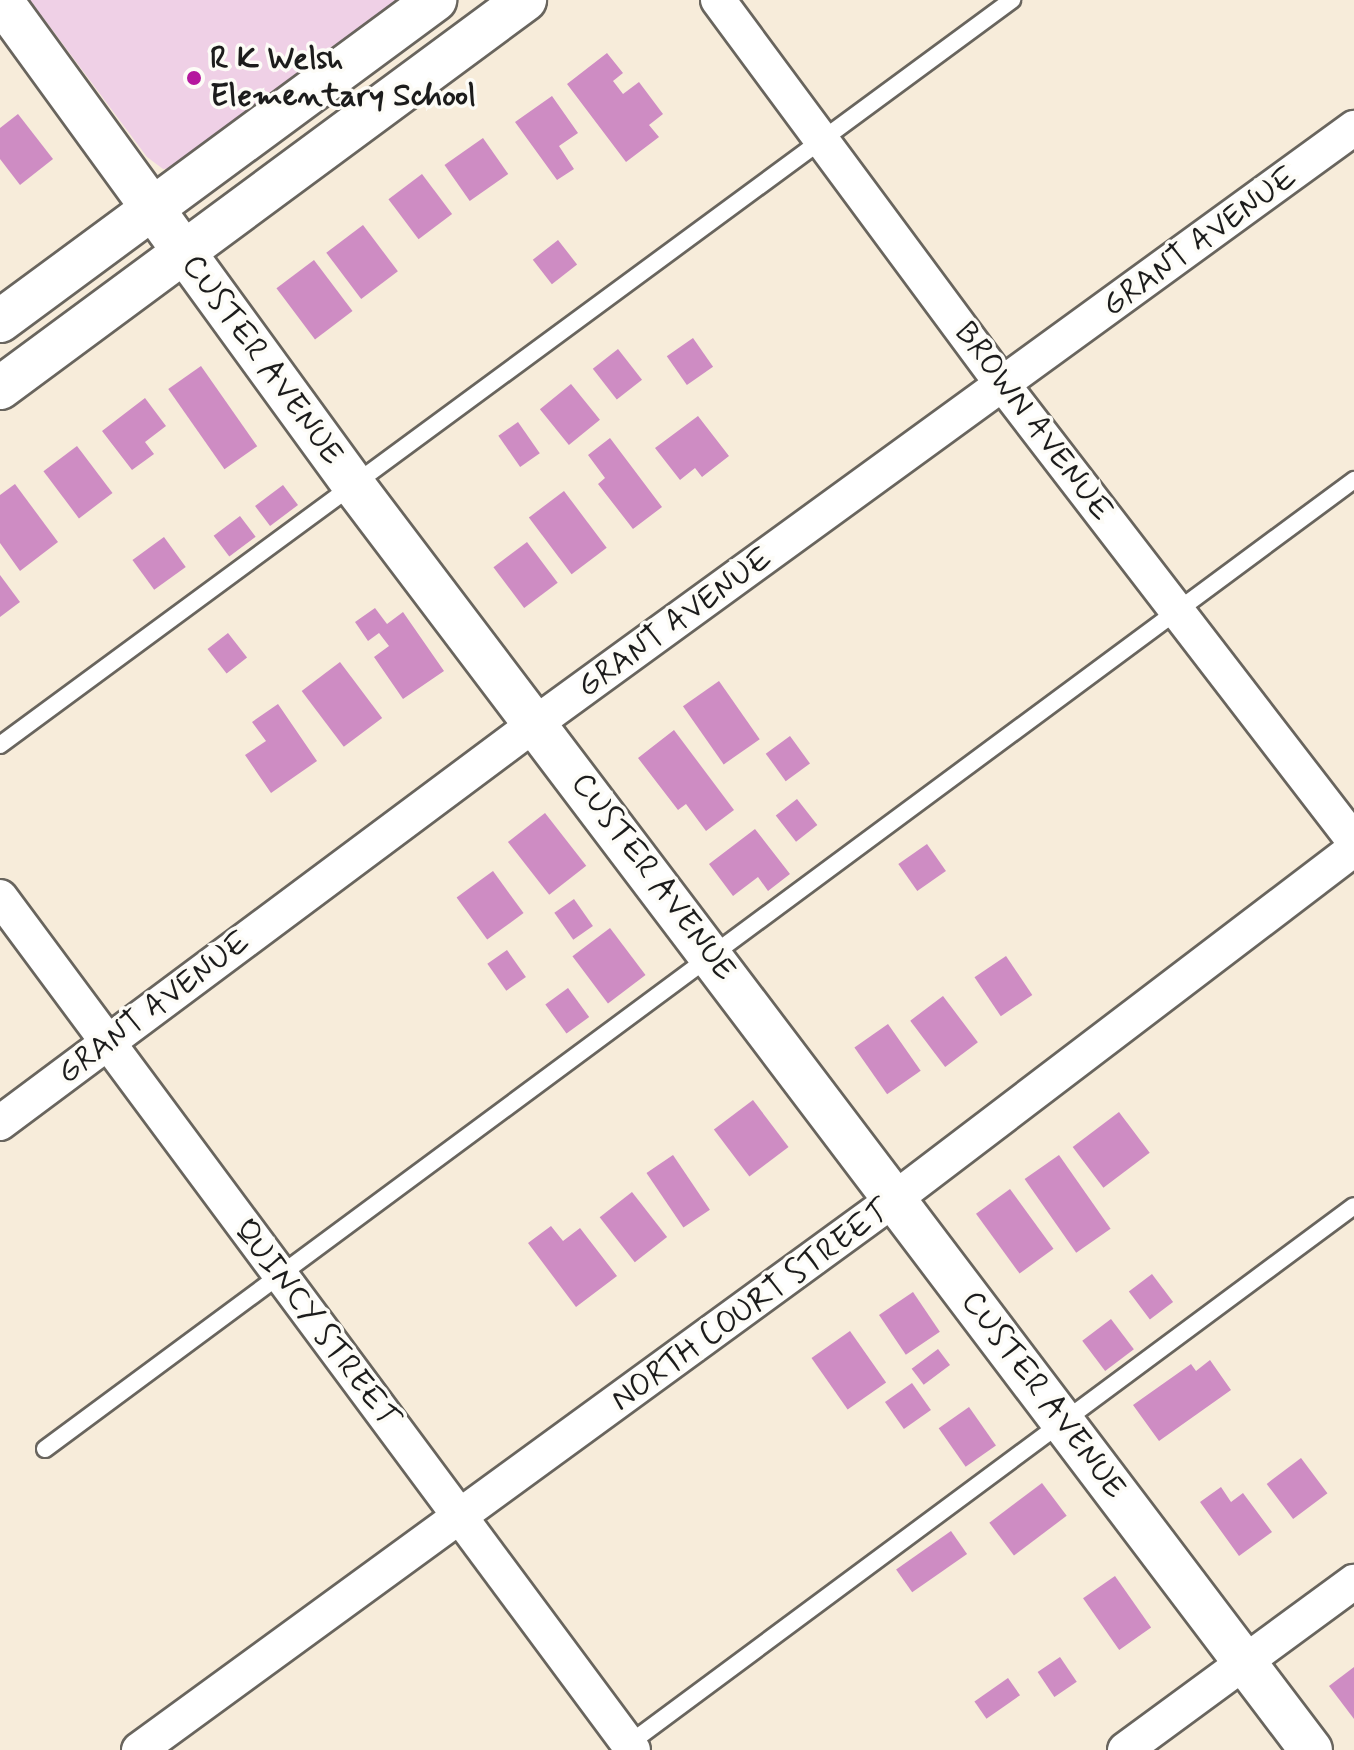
<!DOCTYPE html>
<style>
body{margin:0}
#map{position:relative;width:1354px;height:1750px;overflow:hidden;background:#f7ecda;font-family:Mynerve,sans-serif}
div>[style]{position:absolute}
.built>*{inset:0;background:#efd0e6}
.building>*{inset:0;background:#ce8cc3;transform-origin:0 0}
.roads{filter:drop-shadow(2px 0 #69655e) drop-shadow(-2px 0 #69655e) drop-shadow(0 2px #69655e) drop-shadow(0 -2px #69655e)}
.service>*{height:16px;margin:-8px;padding:0 8px;transform-origin:8px;border-radius:8px;background:#fff}
.minor>*{height:34px;margin:-17px;padding:0 17px;transform-origin:17px;border-radius:17px;background:#fff}
.tertiary>*{height:42px;margin:-21px;padding:0 21px;transform-origin:21px;border-radius:21px;background:#fff}
.dots>*{width:22px;height:22px;translate:-50% -50%;box-sizing:border-box;border:4px solid #fdfcf7;border-radius:50%}
span{translate:-50% -50%;white-space:nowrap;text-align:center;line-height:1.15;-webkit-text-stroke:7px #fdfcf7;paint-order:stroke}
.poi-label{font-size:32px;color:#1c1c1c;font-weight:700}
.left{translate:0 -50%;text-align:left}
.street-label{font-size:32px;color:#1c1c1c}
</style>
<div id="map">
<div class="built">
<div style="clip-path:polygon(30px 0,404px 0,177px 167px,163px 169px,147px 157px)"></div>
</div>
<div class="building">
<div style="clip-path:polygon(607px 53px,623px 73px,613px 81px,623px 94px,639px 82px,663px 114px,649px 125px,659px 137px,626px 162px,567px 84px)"></div>
<div style="clip-path:polygon(552px 96px,578px 133px,559px 146px,574px 169px,557px 180px,515px 122px)"></div>
<div style="clip-path:polygon(18px 114px,53px 159px,20px 185px,0 159px,0 128px)"></div>
<div style="left:483px;top:138px;width:44px;height:47px;rotate:55deg"></div>
<div style="left:422px;top:174px;width:50px;height:42px;rotate:53deg"></div>
<div style="left:363px;top:225px;width:58px;height:46px;rotate:53deg"></div>
<div style="left:558px;top:240px;width:31px;height:32px;rotate:52deg"></div>
<div style="left:314px;top:260px;width:64px;height:47px;rotate:53deg"></div>
<div style="left:693px;top:338px;width:35px;height:32px;rotate:55deg"></div>
<div style="left:618px;top:349px;width:39px;height:32px;rotate:52deg"></div>
<div style="left:201px;top:366px;width:98px;height:40px;rotate:55deg"></div>
<div style="left:571px;top:384px;width:46px;height:40px;rotate:51deg"></div>
<div style="clip-path:polygon(145px 398px,166px 426px,145px 442px,154px 454px,132px 470px,102px 431px)"></div>
<div style="clip-path:polygon(698px 416px,729px 456px,702px 477px,695px 468px,680px 480px,655px 448px)"></div>
<div style="left:518px;top:422px;width:38px;height:24px;rotate:55deg"></div>
<div style="clip-path:polygon(610px 438px,662px 507px,633px 529px,598px 484px,605px 478px,588px 455px)"></div>
<div style="left:77px;top:446px;width:59px;height:42px;rotate:53deg"></div>
<div style="clip-path:polygon(15px 484px,58px 542px,20px 571px,0 543px,0 495px)"></div>
<div style="left:283px;top:485px;width:25px;height:35px;rotate:53deg"></div>
<div style="left:564px;top:491px;width:71px;height:44px;rotate:53deg"></div>
<div style="left:240px;top:516px;width:26px;height:33px;rotate:53deg"></div>
<div style="left:164px;top:537px;width:37px;height:39px;rotate:54deg"></div>
<div style="left:527px;top:542px;width:51px;height:42px;rotate:53deg"></div>
<div style="clip-path:polygon(0 575px,20px 602px,0 617px)"></div>
<div style="clip-path:polygon(375px 608px,387px 624px,403px 612px,444px 671px,403px 699px,374px 657px,389px 646px,379px 633px,368px 641px,355px 622px)"></div>
<div style="left:228px;top:633px;width:31px;height:26px;rotate:52deg"></div>
<div style="left:340px;top:662px;width:70px;height:48px;rotate:53deg"></div>
<div style="left:719px;top:681px;width:71px;height:44px;rotate:55deg"></div>
<div style="clip-path:polygon(278px 704px,317px 761px,271px 793px,245px 755px,266px 741px,252px 722px)"></div>
<div style="clip-path:polygon(674px 730px,734px 810px,706px 831px,686px 804px,678px 810px,638px 758px)"></div>
<div style="left:790px;top:736px;width:34px;height:30px;rotate:54deg"></div>
<div style="left:797px;top:799px;width:33px;height:27px;rotate:52deg"></div>
<div style="left:545px;top:813px;width:67px;height:47px;rotate:52deg"></div>
<div style="clip-path:polygon(755px 829px,790px 874px,768px 891px,758px 877px,733px 896px,709px 864px)"></div>
<div style="left:927px;top:844px;width:33px;height:35px;rotate:55deg"></div>
<div style="left:493px;top:871px;width:52px;height:45px;rotate:54deg"></div>
<div style="left:574px;top:899px;width:33px;height:24px;rotate:55deg"></div>
<div style="left:610px;top:928px;width:59px;height:47px;rotate:53deg"></div>
<div style="left:507px;top:950px;width:33px;height:24px;rotate:55deg"></div>
<div style="left:1006px;top:956px;width:47px;height:38px;rotate:56deg"></div>
<div style="left:568px;top:988px;width:36px;height:28px;rotate:54deg"></div>
<div style="left:943px;top:996px;width:58px;height:41px;rotate:53deg"></div>
<div style="left:888px;top:1024px;width:57px;height:41px;rotate:55deg"></div>
<div style="left:753px;top:1100px;width:59px;height:49px;rotate:53deg"></div>
<div style="left:1119px;top:1112px;width:51px;height:58px;rotate:53deg"></div>
<div style="left:673px;top:1155px;width:66px;height:32px;rotate:56deg"></div>
<div style="left:1059px;top:1155px;width:90px;height:42px;rotate:55deg"></div>
<div style="left:1010px;top:1189px;width:74px;height:42px;rotate:54deg"></div>
<div style="left:632px;top:1192px;width:57px;height:41px;rotate:52deg"></div>
<div style="clip-path:polygon(551px 1226px,563px 1241px,580px 1228px,617px 1276px,576px 1307px,528px 1243px)"></div>
<div style="left:1152px;top:1274px;width:35px;height:29px;rotate:53deg"></div>
<div style="left:913px;top:1292px;width:48px;height:41px;rotate:56deg"></div>
<div style="left:1111px;top:1319px;width:38px;height:36px;rotate:53deg"></div>
<div style="left:850px;top:1331px;width:63px;height:47px;rotate:55deg"></div>
<div style="left:938px;top:1349px;width:20px;height:33px;rotate:53deg"></div>
<div style="clip-path:polygon(1210px 1360px,1231px 1390px,1159px 1441px,1133px 1405px,1191px 1364px,1196px 1371px)"></div>
<div style="left:912px;top:1383px;width:33px;height:33px;rotate:55deg"></div>
<div style="left:969px;top:1407px;width:47px;height:37px;rotate:55deg"></div>
<div style="left:1301px;top:1458px;width:44px;height:43px;rotate:53deg"></div>
<div style="left:1042px;top:1483px;width:41px;height:66px;rotate:53deg"></div>
<div style="clip-path:polygon(1221px 1487px,1231px 1502px,1243px 1493px,1272px 1532px,1239px 1556px,1200px 1502px)"></div>
<div style="left:951px;top:1531px;width:28px;height:67px;rotate:55deg"></div>
<div style="left:1115px;top:1576px;width:63px;height:39px;rotate:55deg"></div>
<div style="left:1060px;top:1657px;width:30px;height:27px;rotate:56deg"></div>
<div style="clip-path:polygon(1354px 1667px,1354px 1719px,1329px 1686px)"></div>
<div style="left:1008px;top:1678px;width:21px;height:41px;rotate:55deg"></div>
</div>
<div class="roads">
<div class="service">
<div style="left:0;top:745px;width:1257px;rotate:-36.36deg"></div>
<div style="left:45px;top:1449px;width:1629px;rotate:-36.51deg"></div>
<div style="left:626px;top:1746px;width:906px;rotate:-36.57deg"></div>
</div>
<div class="minor">
<div style="left:718px;top:0;width:480px;rotate:53.5deg"></div>
<div style="left:1004px;top:386px;width:574px;rotate:52.43deg"></div>
<div style="left:0;top:897px;width:1062px;rotate:53.42deg"></div>
<div style="left:0;top:1123px;width:669px;rotate:-36.73deg"></div>
<div style="left:536px;top:723px;width:1012px;rotate:-36.03deg"></div>
<div style="left:139px;top:1750px;width:938px;rotate:-36.11deg"></div>
<div style="left:897px;top:1197px;width:574px;rotate:-37.29deg"></div>
<div style="left:1125px;top:1750px;width:284px;rotate:-36.3deg"></div>
</div>
<div class="tertiary">
<div style="left:1px;top:0;width:597px;rotate:53.99deg"></div>
<div style="left:352px;top:483px;width:1589px;rotate:52.88deg"></div>
<div style="left:0;top:321px;width:541px;rotate:-36.42deg"></div>
<div style="left:0;top:388px;width:653px;rotate:-36.47deg"></div>
</div>
</div>
<div class="dots">
<div style="left:194px;top:78px;background:#b5179e"></div>
</div>
<div class="poi-label">
<span class="left" style="left:210px;top:78px">R K Welsh<br>Elementary School</span>
</div>
<div class="street-label">
<span style="left:1200px;top:242px;rotate:-36deg">GRANT AVENUE</span>
<span style="left:262px;top:360px;rotate:54deg">CUSTER AVENUE</span>
<span style="left:1033px;top:422px;rotate:53deg">BROWN AVENUE</span>
<span style="left:675px;top:623px;rotate:-36deg">GRANT AVENUE</span>
<span style="left:653px;top:877px;rotate:53deg">CUSTER AVENUE</span>
<span style="left:154px;top:1008px;rotate:-37deg">GRANT AVENUE</span>
<span style="left:751px;top:1306px;rotate:-36deg">NORTH COURT STREET</span>
<span style="left:316px;top:1324px;rotate:53deg">QUINCY STREET</span>
<span style="left:1043px;top:1395px;rotate:53deg">CUSTER AVENUE</span>
</div>
</div>
